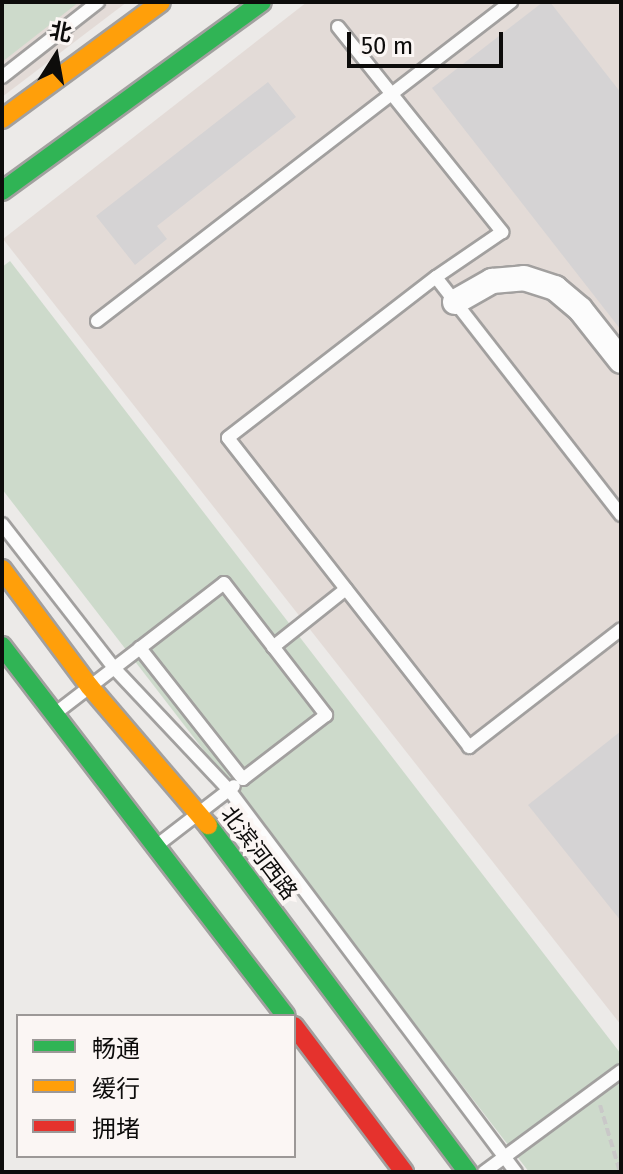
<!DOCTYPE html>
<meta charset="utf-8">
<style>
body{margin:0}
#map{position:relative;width:623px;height:1174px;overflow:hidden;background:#eceae8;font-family:"Fira Sans","Noto Sans SC",sans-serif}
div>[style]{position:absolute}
.built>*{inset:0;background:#e3dbd7}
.green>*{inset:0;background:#cddacb}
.building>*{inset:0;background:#d5d3d4}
.path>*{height:4px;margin-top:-2px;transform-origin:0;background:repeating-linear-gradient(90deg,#c9c8c8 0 8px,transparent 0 12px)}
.roads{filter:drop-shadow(2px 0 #a2a09f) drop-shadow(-2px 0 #a2a09f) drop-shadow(0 2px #a2a09f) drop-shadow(0 -2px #a2a09f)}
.lane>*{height:12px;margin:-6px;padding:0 6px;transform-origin:6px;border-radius:6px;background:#fcfcfc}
.street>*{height:24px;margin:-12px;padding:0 12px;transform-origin:12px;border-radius:12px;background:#fcfcfc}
.fast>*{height:18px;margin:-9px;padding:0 9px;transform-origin:9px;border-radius:9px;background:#30b455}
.slow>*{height:18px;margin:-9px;padding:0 9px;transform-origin:9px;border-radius:9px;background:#ff9f0a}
.jam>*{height:18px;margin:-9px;padding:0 9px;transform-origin:9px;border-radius:9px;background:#e5322d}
span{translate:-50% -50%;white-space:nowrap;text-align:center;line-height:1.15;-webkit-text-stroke:8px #fbf6f4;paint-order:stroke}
.street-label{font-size:22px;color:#0d0c0b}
.frame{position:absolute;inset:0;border:4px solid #0d0c0b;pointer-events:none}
.legend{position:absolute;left:16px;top:1014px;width:280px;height:144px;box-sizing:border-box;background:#fbf6f4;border:2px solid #9c9897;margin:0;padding:10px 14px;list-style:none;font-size:24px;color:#0d0c0b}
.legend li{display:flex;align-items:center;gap:16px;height:40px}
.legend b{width:40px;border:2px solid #9c9897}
.north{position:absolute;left:16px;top:16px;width:80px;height:80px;-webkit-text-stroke:6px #fbf6f4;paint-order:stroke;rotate:11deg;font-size:22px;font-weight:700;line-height:32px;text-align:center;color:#0d0c0b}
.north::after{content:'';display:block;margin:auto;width:28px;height:36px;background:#0d0c0b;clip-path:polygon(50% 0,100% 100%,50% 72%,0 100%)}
.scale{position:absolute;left:347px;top:32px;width:156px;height:36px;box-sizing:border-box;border:4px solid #0d0c0b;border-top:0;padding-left:10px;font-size:24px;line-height:28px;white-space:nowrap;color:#0d0c0b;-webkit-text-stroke:6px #fbf6f4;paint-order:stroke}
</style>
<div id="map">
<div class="built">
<div style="clip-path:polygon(2px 2px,127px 2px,2px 97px)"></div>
<div style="clip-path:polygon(307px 2px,621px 2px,621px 1025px,3px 239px)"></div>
</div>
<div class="green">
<div style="clip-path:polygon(2px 2px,79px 2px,2px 62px)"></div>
<div style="clip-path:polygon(10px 261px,621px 1054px,621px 1172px,529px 1172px,2px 489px,2px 267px)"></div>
</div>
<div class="building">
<div style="clip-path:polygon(543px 2px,550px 2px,621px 93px,621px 330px,432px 88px)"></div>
<div style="clip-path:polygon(268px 82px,296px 117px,157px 226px,167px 239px,135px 265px,96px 216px)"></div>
<div style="clip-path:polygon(621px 731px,621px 921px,528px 805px)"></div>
</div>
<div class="path">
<div style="left:600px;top:1105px;width:70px;rotate:73.4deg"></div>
</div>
<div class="roads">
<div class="lane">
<div style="left:338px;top:27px;width:263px;rotate:51.3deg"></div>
<div style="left:502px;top:232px;width:80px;rotate:145.7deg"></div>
<div style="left:2px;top:77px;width:122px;rotate:-38deg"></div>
<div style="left:97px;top:321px;width:523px;rotate:-37.62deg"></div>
<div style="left:621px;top:515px;width:301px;rotate:-127.9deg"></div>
<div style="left:436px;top:277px;width:263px;rotate:142.3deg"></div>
<div style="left:228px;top:438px;width:392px;rotate:52deg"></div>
<div style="left:469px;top:747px;width:192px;rotate:-37.8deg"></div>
<div style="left:2px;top:524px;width:182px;rotate:52.1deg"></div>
<div style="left:114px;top:668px;width:168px;rotate:46.7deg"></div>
<div style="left:229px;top:790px;width:478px;rotate:53.1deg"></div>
<div style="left:224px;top:583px;width:167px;rotate:52.3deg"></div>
<div style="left:326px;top:715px;width:105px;rotate:142.4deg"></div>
<div style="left:243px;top:779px;width:167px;rotate:-128.2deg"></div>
<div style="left:140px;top:648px;width:106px;rotate:-37.7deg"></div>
<div style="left:273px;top:647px;width:93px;rotate:-38.5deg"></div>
<div style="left:57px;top:712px;width:105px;rotate:-37.6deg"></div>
<div style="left:160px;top:843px;width:93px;rotate:-37.6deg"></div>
<div style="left:484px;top:1172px;width:170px;rotate:-36.4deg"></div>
</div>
<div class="street">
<div style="left:455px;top:302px;width:43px;rotate:-29.6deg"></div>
<div style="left:492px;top:281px;width:32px;rotate:-5deg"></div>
<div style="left:524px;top:278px;width:33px;rotate:18deg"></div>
<div style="left:555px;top:288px;width:33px;rotate:40deg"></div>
<div style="left:580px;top:309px;width:66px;rotate:51.7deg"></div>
</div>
<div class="fast">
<div style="left:2px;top:191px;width:321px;rotate:-36deg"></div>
<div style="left:2px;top:646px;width:466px;rotate:52.5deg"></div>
<div style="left:208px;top:825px;width:434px;rotate:53.2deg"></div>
</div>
<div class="slow">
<div style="left:2px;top:119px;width:197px;rotate:-36.3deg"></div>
<div style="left:2px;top:569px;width:147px;rotate:53.3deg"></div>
<div style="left:90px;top:687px;width:182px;rotate:49.5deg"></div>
</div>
<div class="jam">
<div style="left:294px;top:1026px;width:183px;rotate:53deg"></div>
</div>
</div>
<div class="street-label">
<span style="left:259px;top:853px;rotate:53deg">北滨河西路</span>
</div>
<div class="frame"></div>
<ul class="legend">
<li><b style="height:10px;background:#30b455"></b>畅通</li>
<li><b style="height:10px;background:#ff9f0a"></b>缓行</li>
<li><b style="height:10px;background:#e5322d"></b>拥堵</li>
</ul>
<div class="north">北</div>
<div class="scale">50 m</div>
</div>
